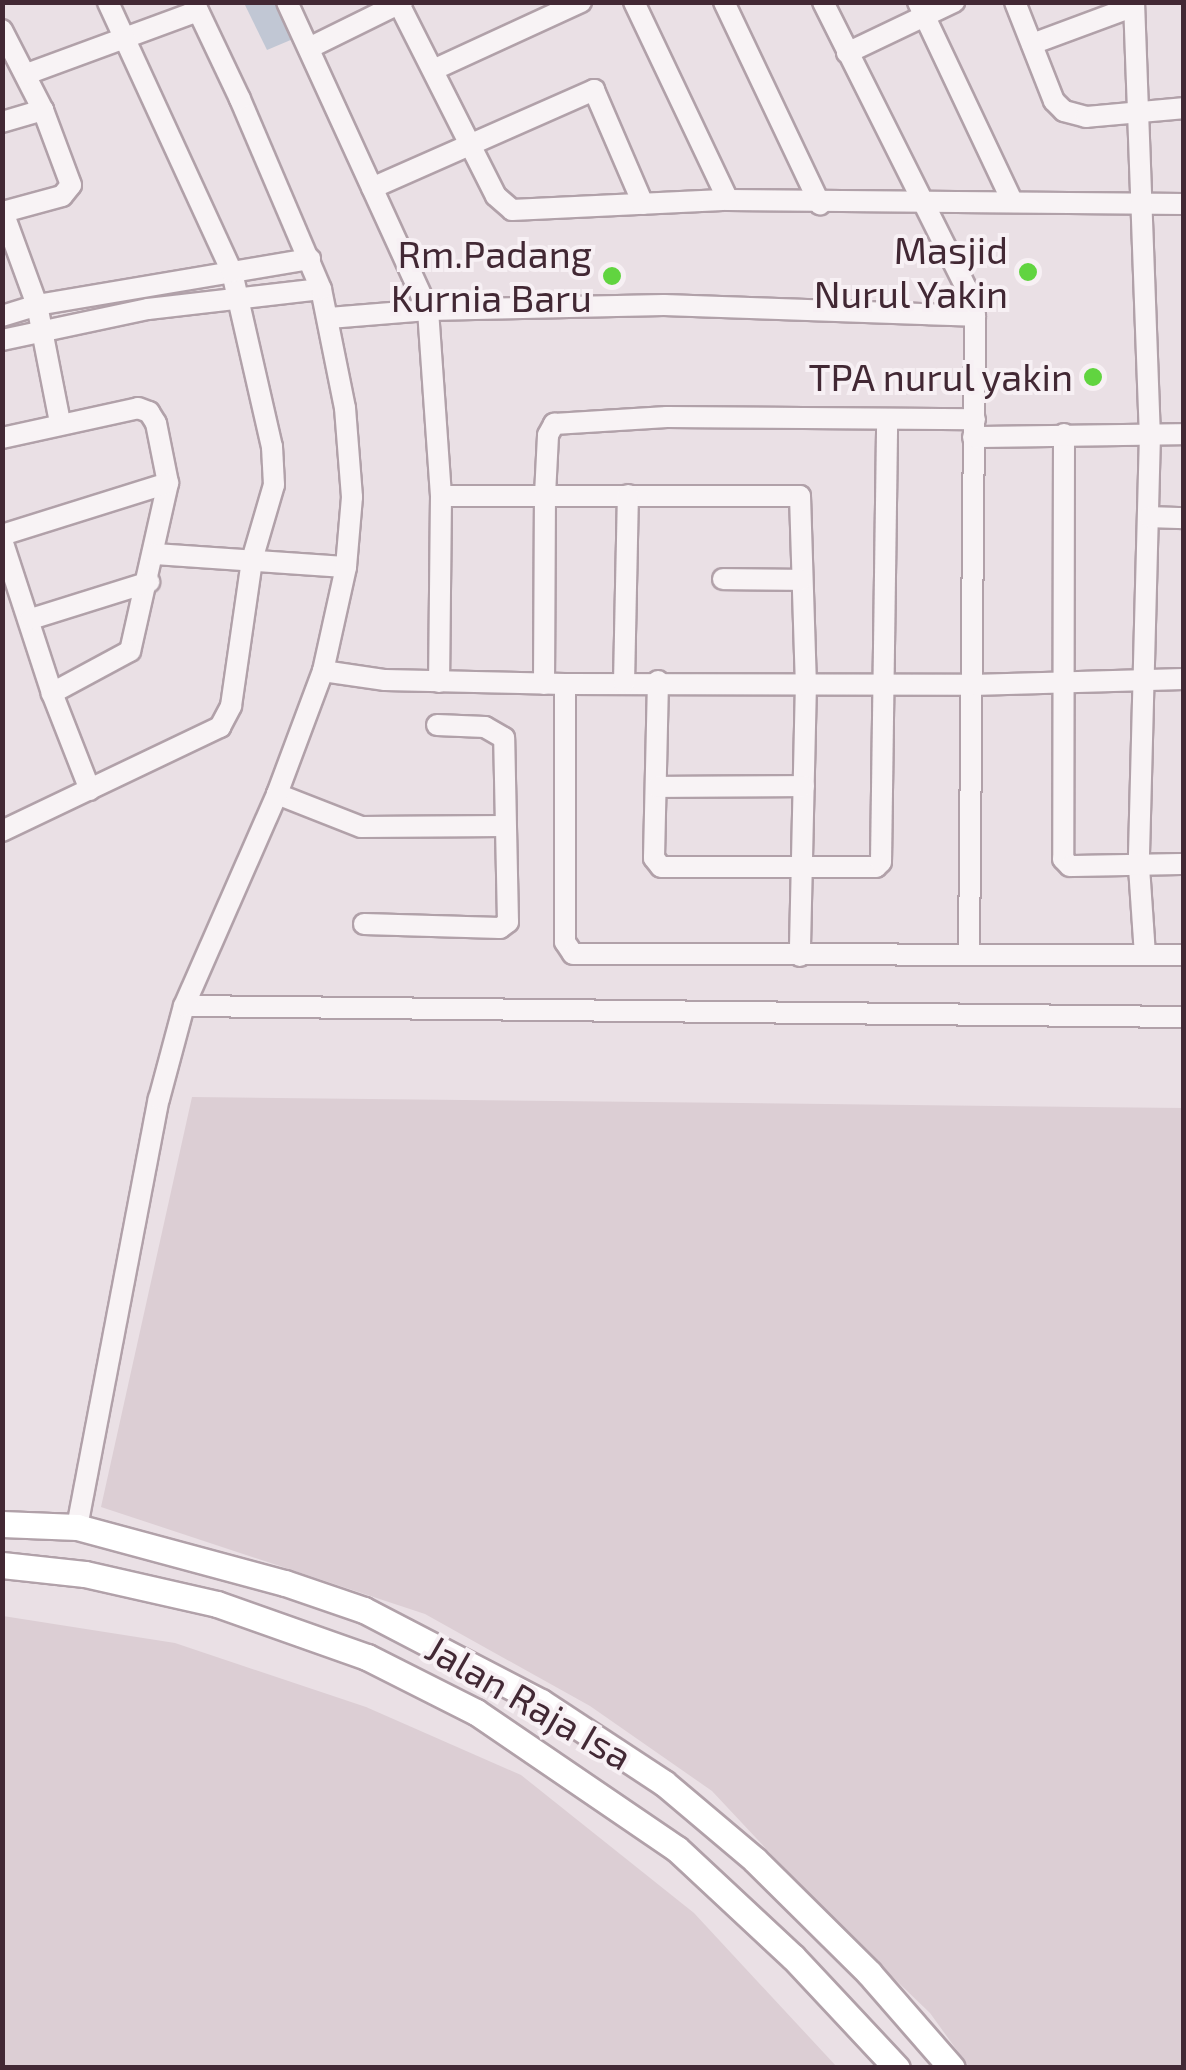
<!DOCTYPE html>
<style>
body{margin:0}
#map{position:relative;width:1186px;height:2070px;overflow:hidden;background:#eae0e5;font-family:"Exo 2",sans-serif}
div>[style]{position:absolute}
.built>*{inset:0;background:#dcced4}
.green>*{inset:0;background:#c1c7d4}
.roads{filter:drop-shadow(2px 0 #b1a1a9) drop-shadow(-2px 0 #b1a1a9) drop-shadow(0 2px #b1a1a9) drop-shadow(0 -2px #b1a1a9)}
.minor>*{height:20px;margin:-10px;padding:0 10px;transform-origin:10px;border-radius:10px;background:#f8f3f5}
.major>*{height:25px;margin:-12.5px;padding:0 12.5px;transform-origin:12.5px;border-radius:12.5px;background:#fff}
.dots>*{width:28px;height:28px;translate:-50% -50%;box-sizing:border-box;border:5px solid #f7f0f4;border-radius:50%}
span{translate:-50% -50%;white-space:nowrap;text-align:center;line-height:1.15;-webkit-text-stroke:8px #f7f0f4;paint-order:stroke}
.poi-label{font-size:38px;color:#422834}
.right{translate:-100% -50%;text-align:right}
.street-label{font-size:38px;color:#422834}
.frame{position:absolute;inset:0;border:5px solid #422834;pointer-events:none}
</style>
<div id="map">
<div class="built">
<div style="clip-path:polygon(192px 1097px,1183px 1108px,1183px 2067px,969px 2067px,930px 2013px,829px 1916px,712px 1791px,590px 1706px,425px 1614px,101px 1507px)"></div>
<div style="clip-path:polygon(3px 1616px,175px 1643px,366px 1707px,521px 1775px,694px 1913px,837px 2067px,3px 2067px)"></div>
</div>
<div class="green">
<div style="clip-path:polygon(244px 3px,275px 3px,293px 39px,267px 50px)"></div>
</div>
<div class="roads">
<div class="minor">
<div style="left:287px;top:2px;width:339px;rotate:65.4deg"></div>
<div style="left:428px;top:310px;width:186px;rotate:86deg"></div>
<div style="left:441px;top:496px;width:186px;rotate:90.6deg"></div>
<div style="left:398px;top:2px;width:217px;rotate:63.2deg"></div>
<div style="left:496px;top:196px;width:21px;rotate:41deg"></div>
<div style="left:512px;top:210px;width:216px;rotate:-2.7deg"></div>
<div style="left:728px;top:200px;width:456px;rotate:0.5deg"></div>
<div style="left:634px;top:2px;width:219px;rotate:64.6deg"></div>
<div style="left:724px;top:2px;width:224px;rotate:64.6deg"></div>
<div style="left:823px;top:2px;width:321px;rotate:63.4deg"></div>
<div style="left:967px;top:289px;width:28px;rotate:73deg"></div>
<div style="left:975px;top:316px;width:639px;rotate:90.54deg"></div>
<div style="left:918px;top:2px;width:220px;rotate:64.7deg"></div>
<div style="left:1015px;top:2px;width:106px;rotate:68.5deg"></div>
<div style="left:1054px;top:101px;width:14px;rotate:45deg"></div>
<div style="left:1064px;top:111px;width:23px;rotate:15deg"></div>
<div style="left:1086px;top:117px;width:98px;rotate:-5.2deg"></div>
<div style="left:1134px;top:2px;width:432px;rotate:87.9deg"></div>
<div style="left:1150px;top:434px;width:433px;rotate:91.5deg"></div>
<div style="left:1139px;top:867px;width:88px;rotate:86.1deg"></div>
<div style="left:2px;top:30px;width:90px;rotate:62.9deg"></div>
<div style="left:43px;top:110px;width:80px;rotate:69.5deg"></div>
<div style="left:71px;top:185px;width:14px;rotate:129deg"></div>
<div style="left:62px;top:196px;width:61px;rotate:164.8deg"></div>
<div style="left:3px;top:212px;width:99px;rotate:69.9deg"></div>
<div style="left:37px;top:305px;width:119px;rotate:78.9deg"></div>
<div style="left:1032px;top:44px;width:109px;rotate:-20.4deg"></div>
<div style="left:309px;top:48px;width:104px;rotate:-26.3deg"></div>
<div style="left:847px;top:53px;width:119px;rotate:-25.5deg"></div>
<div style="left:433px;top:70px;width:163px;rotate:-24.7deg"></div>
<div style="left:27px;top:74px;width:182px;rotate:-20.2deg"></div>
<div style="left:2px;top:122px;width:43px;rotate:-16.3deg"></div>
<div style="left:372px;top:188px;width:243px;rotate:-23.8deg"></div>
<div style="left:594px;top:90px;width:124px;rotate:66.7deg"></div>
<div style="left:2px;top:316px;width:37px;rotate:-17deg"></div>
<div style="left:37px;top:305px;width:277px;rotate:-9.6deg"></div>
<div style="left:329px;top:318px;width:99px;rotate:-4.6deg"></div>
<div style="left:428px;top:310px;width:236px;rotate:-1.2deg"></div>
<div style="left:664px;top:305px;width:311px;rotate:2deg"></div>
<div style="left:2px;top:340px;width:149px;rotate:-12deg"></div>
<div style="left:148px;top:309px;width:174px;rotate:-6.6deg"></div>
<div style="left:1064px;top:434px;width:425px;rotate:90.1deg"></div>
<div style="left:1063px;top:859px;width:10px;rotate:45deg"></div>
<div style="left:1070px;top:866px;width:114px;rotate:-1deg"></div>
<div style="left:973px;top:437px;width:211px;rotate:-0.8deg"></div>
<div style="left:2px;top:438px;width:139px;rotate:-12.4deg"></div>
<div style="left:138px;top:408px;width:12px;rotate:20deg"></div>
<div style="left:149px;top:412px;width:13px;rotate:58deg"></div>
<div style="left:156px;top:423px;width:61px;rotate:78.7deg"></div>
<div style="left:168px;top:483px;width:172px;rotate:102.7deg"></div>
<div style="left:130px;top:651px;width:89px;rotate:151.7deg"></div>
<div style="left:441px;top:496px;width:359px"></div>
<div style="left:800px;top:496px;width:186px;rotate:88.2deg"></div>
<div style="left:806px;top:682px;width:274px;rotate:91.3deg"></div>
<div style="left:1149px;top:517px;width:35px;rotate:2deg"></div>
<div style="left:2px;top:535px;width:174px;rotate:-17.4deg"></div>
<div style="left:2px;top:540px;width:161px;rotate:71.9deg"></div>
<div style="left:52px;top:693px;width:104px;rotate:68.6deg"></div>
<div style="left:154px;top:554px;width:192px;rotate:3.9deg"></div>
<div style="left:723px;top:579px;width:78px;rotate:0.7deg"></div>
<div style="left:31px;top:619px;width:124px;rotate:-17.4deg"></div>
<div style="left:323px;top:671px;width:63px;rotate:8.3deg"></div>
<div style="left:385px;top:680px;width:180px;rotate:1.3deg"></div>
<div style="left:565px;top:684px;width:407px;rotate:0.1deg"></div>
<div style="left:972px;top:685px;width:212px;rotate:-1.6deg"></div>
<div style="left:658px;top:681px;width:177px;rotate:91.3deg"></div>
<div style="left:654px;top:858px;width:11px;rotate:52deg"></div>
<div style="left:661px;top:867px;width:215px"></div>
<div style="left:876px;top:867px;width:7px;rotate:-45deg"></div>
<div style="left:881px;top:862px;width:443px;rotate:-89.2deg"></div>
<div style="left:624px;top:683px;width:188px;rotate:-88.8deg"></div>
<div style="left:544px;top:684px;width:189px;rotate:-89.7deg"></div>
<div style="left:545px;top:495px;width:60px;rotate:-87.1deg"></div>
<div style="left:548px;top:435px;width:13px;rotate:-61deg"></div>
<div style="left:554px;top:424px;width:113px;rotate:-3.5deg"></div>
<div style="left:667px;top:417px;width:308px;rotate:0.4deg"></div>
<div style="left:565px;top:684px;width:258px;rotate:90deg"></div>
<div style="left:565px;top:942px;width:14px;rotate:56deg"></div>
<div style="left:573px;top:954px;width:611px;rotate:0.09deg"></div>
<div style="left:657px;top:787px;width:147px;rotate:-0.4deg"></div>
<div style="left:277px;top:794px;width:90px;rotate:21.4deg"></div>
<div style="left:361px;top:827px;width:144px;rotate:-0.4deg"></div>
<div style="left:2px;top:831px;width:242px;rotate:-25.5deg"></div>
<div style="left:220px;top:727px;width:24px;rotate:-62deg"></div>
<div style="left:231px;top:706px;width:148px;rotate:-81.8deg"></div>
<div style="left:252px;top:560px;width:78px;rotate:-73.7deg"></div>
<div style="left:274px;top:485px;width:38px;rotate:-93deg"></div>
<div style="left:272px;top:447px;width:180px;rotate:-102.9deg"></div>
<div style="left:232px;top:272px;width:297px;rotate:-114.7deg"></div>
<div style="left:364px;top:924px;width:136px;rotate:1.7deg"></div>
<div style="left:500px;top:928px;width:10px;rotate:-37deg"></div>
<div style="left:508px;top:922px;width:184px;rotate:-91.2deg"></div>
<div style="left:504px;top:738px;width:22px;rotate:-150deg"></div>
<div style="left:485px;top:727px;width:48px;rotate:-177.6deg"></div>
<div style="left:184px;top:1006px;width:1000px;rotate:0.63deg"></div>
<div style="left:77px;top:1527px;width:436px;rotate:-79.2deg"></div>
<div style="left:159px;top:1099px;width:96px;rotate:-75deg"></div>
<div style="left:184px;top:1006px;width:232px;rotate:-66.3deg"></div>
<div style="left:277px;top:794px;width:131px;rotate:-69.5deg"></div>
<div style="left:323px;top:671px;width:107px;rotate:-77.5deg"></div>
<div style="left:346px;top:567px;width:70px;rotate:-85.1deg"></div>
<div style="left:352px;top:497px;width:89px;rotate:-94.5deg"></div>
<div style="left:345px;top:408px;width:121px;rotate:-101.4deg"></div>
<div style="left:321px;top:289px;width:207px;rotate:-113.1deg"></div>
<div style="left:240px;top:99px;width:107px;rotate:-115.4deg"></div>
</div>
<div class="major">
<div style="left:2px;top:1524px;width:75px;rotate:2.3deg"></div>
<div style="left:77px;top:1527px;width:215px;rotate:15.1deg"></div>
<div style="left:285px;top:1583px;width:83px;rotate:18.9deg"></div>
<div style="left:364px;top:1610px;width:199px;rotate:27.5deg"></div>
<div style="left:541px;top:1702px;width:147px;rotate:33.4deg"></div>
<div style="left:664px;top:1783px;width:119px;rotate:40.2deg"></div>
<div style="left:755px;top:1860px;width:161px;rotate:44.7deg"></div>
<div style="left:869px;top:1973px;width:126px;rotate:48.9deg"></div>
<div style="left:2px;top:1565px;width:83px;rotate:6.2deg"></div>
<div style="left:85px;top:1574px;width:135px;rotate:12.8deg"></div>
<div style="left:217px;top:1604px;width:159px;rotate:19.5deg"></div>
<div style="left:367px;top:1657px;width:122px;rotate:26.8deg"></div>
<div style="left:476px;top:1712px;width:243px;rotate:34.3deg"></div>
<div style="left:677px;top:1849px;width:158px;rotate:43deg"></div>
<div style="left:793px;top:1957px;width:152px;rotate:46.9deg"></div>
</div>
</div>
<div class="dots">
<div style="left:1028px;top:272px;background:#61d440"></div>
<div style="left:612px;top:276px;background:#61d440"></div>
<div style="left:1093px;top:377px;background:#61d440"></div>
</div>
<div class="poi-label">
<span class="right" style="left:1008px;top:272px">Masjid<br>Nurul Yakin</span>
<span class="right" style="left:592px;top:276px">Rm.Padang<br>Kurnia Baru</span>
<span class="right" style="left:1073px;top:377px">TPA nurul yakin</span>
</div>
<div class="street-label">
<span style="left:529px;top:1702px;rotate:30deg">Jalan Raja Isa</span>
</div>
<div class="frame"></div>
</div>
